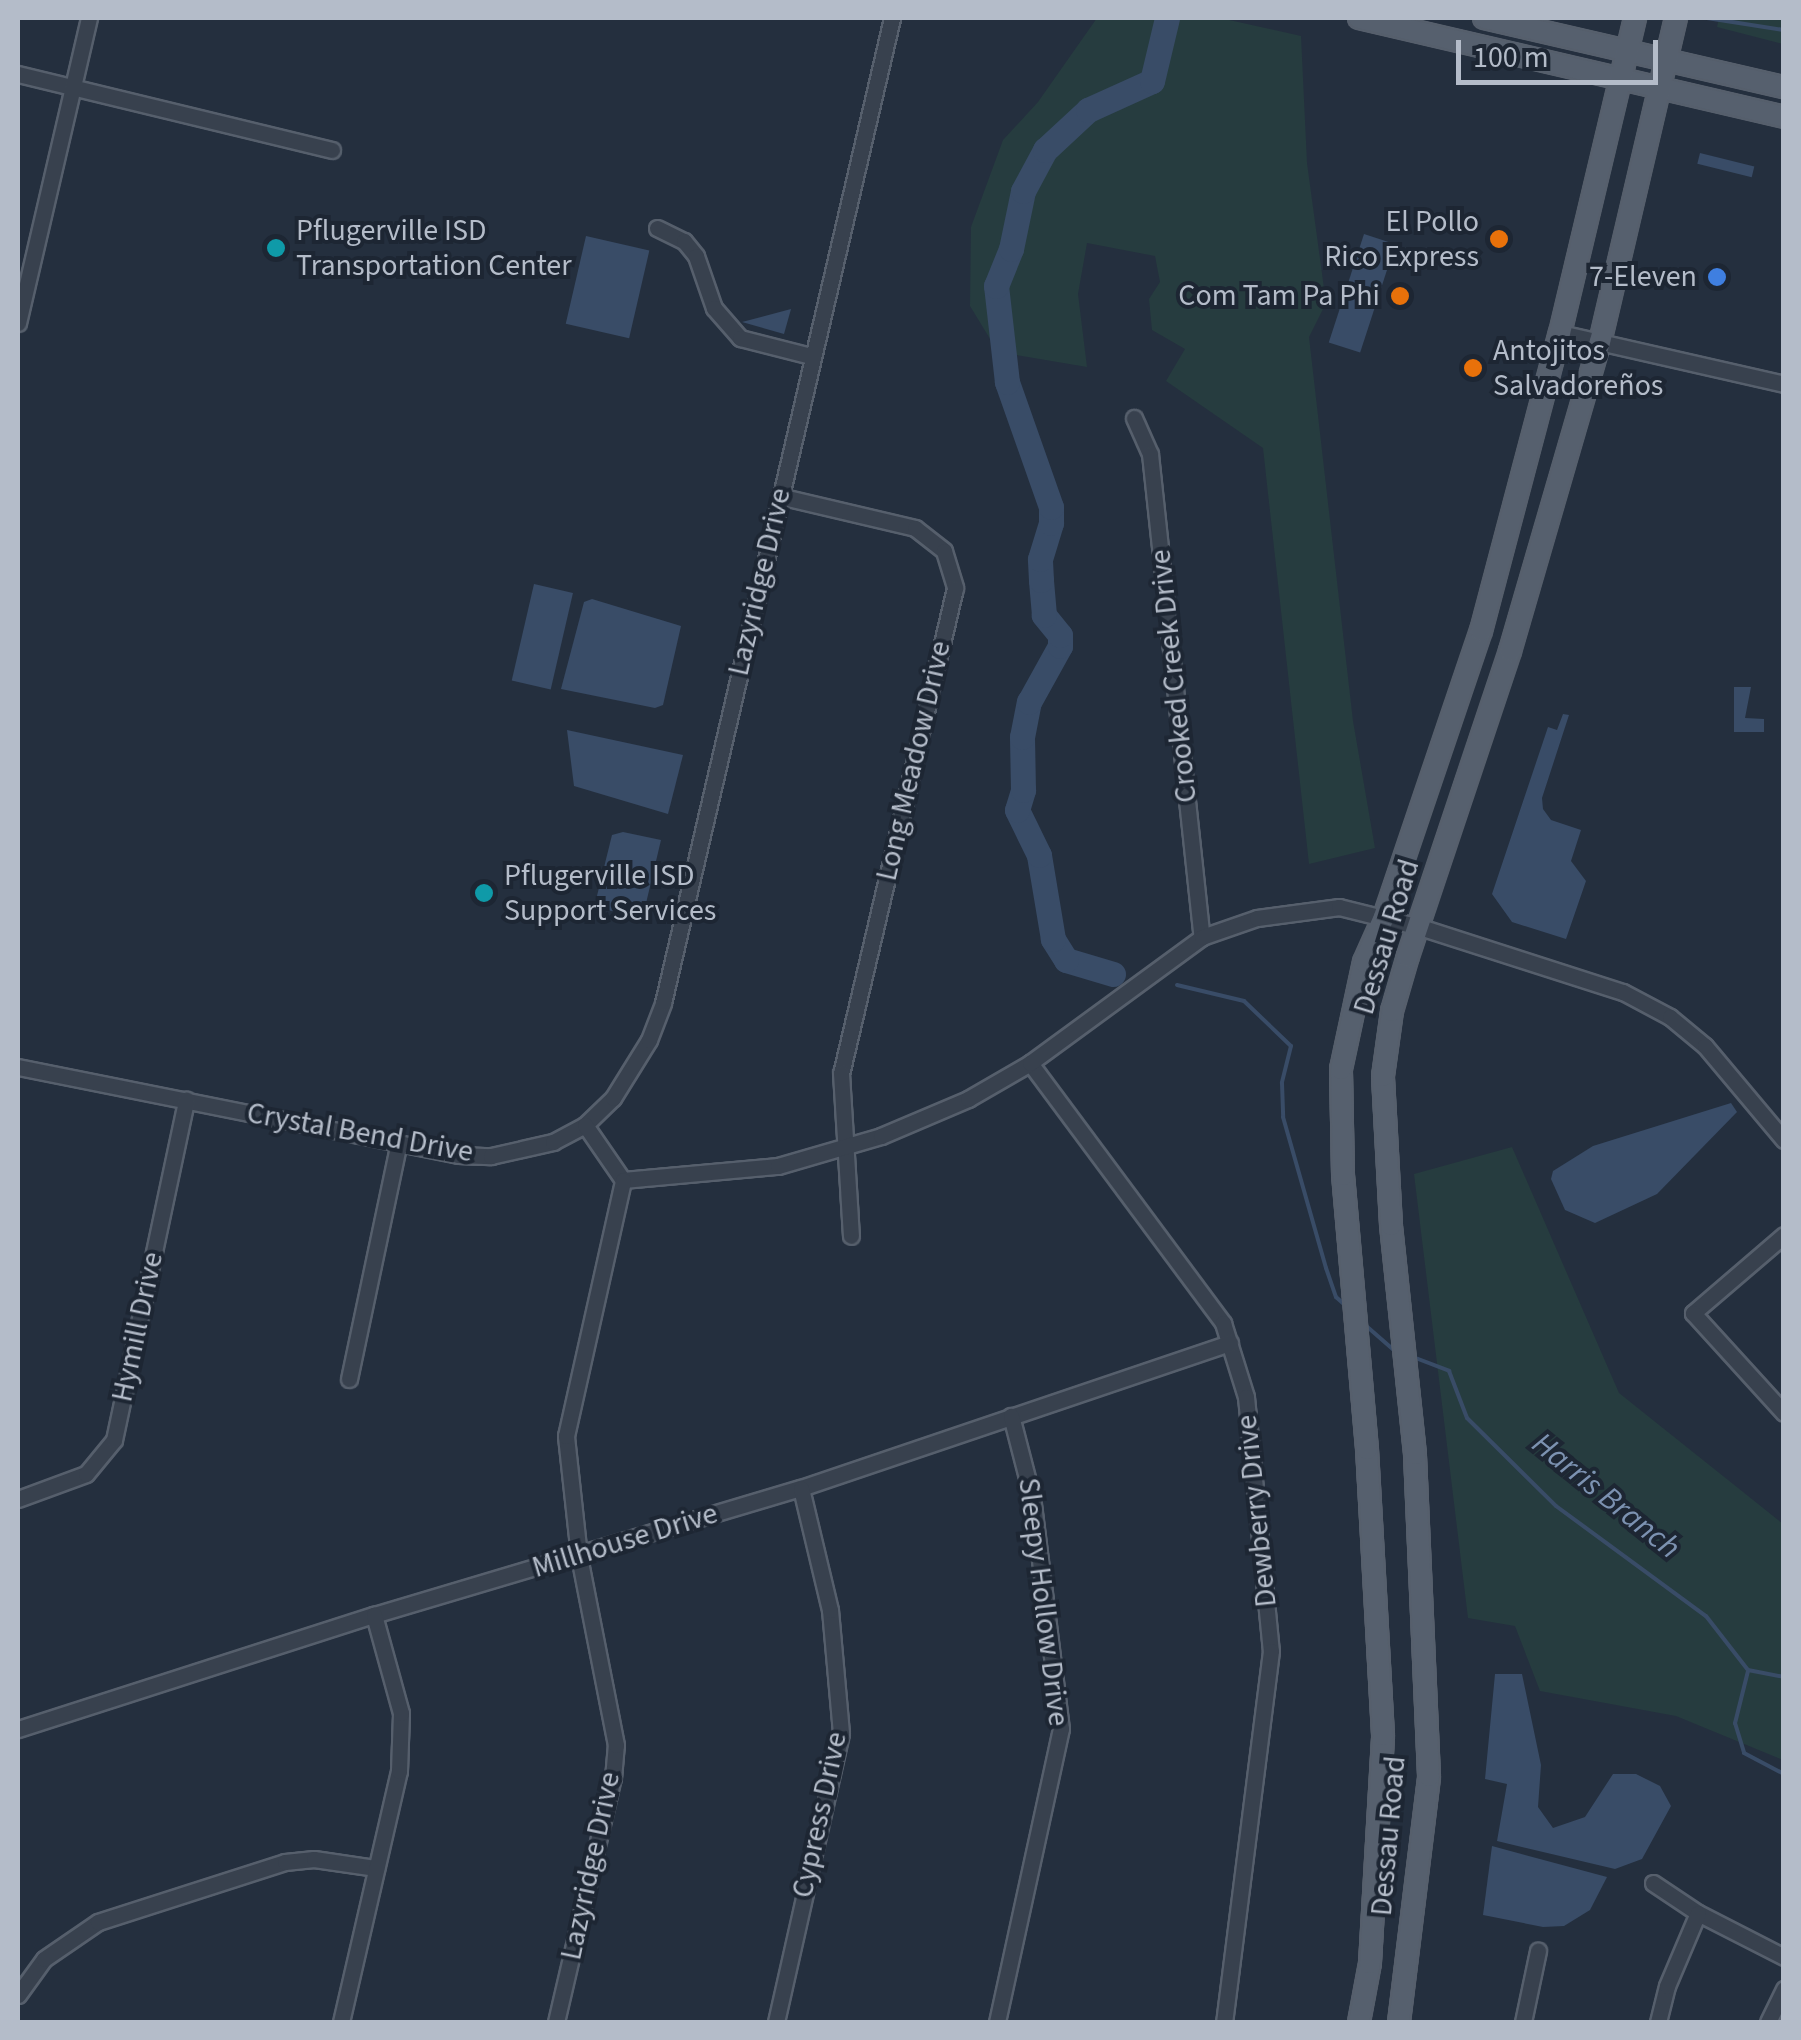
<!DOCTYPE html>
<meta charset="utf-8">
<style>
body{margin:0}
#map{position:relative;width:1801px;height:2040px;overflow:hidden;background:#242f3e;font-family:"Source Sans 3",sans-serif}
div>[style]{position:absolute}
.green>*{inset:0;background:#263c3f}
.water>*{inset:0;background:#394c67;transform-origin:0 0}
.stream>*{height:4px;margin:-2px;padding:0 2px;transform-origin:2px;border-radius:2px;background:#394c67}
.river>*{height:25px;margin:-12.5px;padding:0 12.5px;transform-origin:12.5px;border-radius:12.5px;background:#394c67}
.roads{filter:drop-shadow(2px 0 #565f6c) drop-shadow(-2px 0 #565f6c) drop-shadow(0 2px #565f6c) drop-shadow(0 -2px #565f6c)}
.minor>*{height:15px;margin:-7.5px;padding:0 7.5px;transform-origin:7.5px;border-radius:7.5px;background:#38414e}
.major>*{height:20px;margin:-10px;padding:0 10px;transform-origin:10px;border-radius:10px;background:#56606e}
.dots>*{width:28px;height:28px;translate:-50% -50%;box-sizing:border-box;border:5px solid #1d2633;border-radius:50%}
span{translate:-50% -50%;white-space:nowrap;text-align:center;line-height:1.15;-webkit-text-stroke:8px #1d2633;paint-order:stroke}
.poi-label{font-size:30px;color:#b4bcc9}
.right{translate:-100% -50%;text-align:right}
.left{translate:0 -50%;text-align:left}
.street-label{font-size:30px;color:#b4bcc9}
.water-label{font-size:32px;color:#7c92b1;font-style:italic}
.frame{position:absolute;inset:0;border:20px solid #b4bcc9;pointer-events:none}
.scale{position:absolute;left:1456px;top:40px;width:202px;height:45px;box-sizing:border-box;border:5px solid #b4bcc9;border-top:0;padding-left:12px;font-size:30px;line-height:35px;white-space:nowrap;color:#b4bcc9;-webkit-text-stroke:8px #1d2633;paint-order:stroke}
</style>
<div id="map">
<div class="green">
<div style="clip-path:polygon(1097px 18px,1220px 18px,1301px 36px,1307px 163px,1326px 303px,1309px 337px,1353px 721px,1375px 848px,1309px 864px,1263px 448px,1166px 381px,1185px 349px,1152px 330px,1149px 299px,1160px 282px,1155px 256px,1087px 243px,1078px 294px,1087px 367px,998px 352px,970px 306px,971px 227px,1003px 140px,1038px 102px)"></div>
<div style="clip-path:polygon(1719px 18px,1783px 18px,1783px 44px,1717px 27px)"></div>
<div style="clip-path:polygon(1512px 1147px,1619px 1393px,1783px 1524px,1783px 1760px,1676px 1716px,1540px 1691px,1515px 1626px,1468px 1618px,1414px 1174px)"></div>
</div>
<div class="water">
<div style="left:1700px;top:153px;width:56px;height:11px;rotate:14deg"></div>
<div style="left:1364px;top:234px;width:33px;height:114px;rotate:18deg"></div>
<div style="left:586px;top:236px;width:65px;height:90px;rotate:13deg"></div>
<div style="clip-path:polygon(791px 309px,784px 334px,742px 322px)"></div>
<div style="left:534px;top:584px;width:40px;height:99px;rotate:13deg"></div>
<div style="clip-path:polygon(592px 599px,681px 626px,663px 705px,655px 708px,561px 689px,584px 602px)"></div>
<div style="clip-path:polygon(1734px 687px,1751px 687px,1745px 718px,1764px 719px,1764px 732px,1734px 732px)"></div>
<div style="clip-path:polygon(1563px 714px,1569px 715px,1542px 798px,1543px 809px,1551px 820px,1581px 830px,1571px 861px,1586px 881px,1566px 939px,1512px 922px,1492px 894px,1548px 727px,1557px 730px)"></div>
<div style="clip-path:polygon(567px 730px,683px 755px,668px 814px,574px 786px)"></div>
<div style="clip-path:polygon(623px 832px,661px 840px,643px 916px,594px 908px,612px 835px)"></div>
<div style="clip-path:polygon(1731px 1103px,1737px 1112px,1657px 1194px,1595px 1223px,1565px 1210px,1551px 1179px,1553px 1171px,1593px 1146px)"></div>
<div style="clip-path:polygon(1495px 1674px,1522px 1674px,1541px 1765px,1538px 1807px,1553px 1828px,1585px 1817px,1613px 1774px,1636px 1774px,1660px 1786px,1671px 1806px,1642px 1859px,1615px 1869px,1497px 1841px,1507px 1784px,1485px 1779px)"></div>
<div style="clip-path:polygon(1492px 1846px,1607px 1877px,1590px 1910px,1564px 1926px,1543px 1927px,1483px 1915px)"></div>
</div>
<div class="stream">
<div style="left:1707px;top:18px;width:78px;rotate:8.9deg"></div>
<div style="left:1177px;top:985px;width:69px;rotate:13.4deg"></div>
<div style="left:1244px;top:1001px;width:65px;rotate:43.8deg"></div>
<div style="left:1291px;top:1046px;width:38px;rotate:104deg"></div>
<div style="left:1282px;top:1083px;width:34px;rotate:88deg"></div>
<div style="left:1283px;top:1117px;width:157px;rotate:74.1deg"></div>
<div style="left:1326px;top:1268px;width:31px;rotate:71deg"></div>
<div style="left:1336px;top:1297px;width:15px;rotate:42deg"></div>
<div style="left:1364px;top:1324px;width:41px;rotate:41.1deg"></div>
<div style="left:1413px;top:1357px;width:39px;rotate:21deg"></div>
<div style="left:1449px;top:1371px;width:50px;rotate:69deg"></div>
<div style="left:1467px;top:1418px;width:125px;rotate:44.7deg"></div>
<div style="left:1556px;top:1506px;width:186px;rotate:36.3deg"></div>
<div style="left:1706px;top:1616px;width:68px;rotate:52.1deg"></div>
<div style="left:1748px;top:1670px;width:37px;rotate:11deg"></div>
<div style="left:1748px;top:1671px;width:54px;rotate:104deg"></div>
<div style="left:1735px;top:1723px;width:31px;rotate:73deg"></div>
<div style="left:1744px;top:1753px;width:45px;rotate:27.7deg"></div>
</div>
<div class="river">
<div style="left:1113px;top:974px;width:49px;rotate:-163.4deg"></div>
<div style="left:1066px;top:960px;width:25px;rotate:-122deg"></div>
<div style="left:1053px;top:939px;width:85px;rotate:-99.5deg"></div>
<div style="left:1039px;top:855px;width:50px;rotate:-116.1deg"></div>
<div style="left:1017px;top:810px;width:21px;rotate:-73deg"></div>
<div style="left:1023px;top:790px;width:53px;rotate:-91.1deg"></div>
<div style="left:1022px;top:737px;width:36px;rotate:-79deg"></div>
<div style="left:1029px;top:702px;width:64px;rotate:-61deg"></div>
<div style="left:1060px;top:646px;width:11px;rotate:-90deg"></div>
<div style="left:1060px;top:635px;width:26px;rotate:-129deg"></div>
<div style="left:1044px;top:615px;width:35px;rotate:-95deg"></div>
<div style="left:1041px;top:580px;width:21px;rotate:-93deg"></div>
<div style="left:1040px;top:559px;width:38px;rotate:-73deg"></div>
<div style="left:1051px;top:523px;width:16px;rotate:-90deg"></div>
<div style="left:1051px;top:507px;width:133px;rotate:-109.4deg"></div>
<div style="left:1007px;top:382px;width:97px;rotate:-96.5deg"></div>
<div style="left:996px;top:286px;width:40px;rotate:-68deg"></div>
<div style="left:1011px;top:249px;width:59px;rotate:-78.3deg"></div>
<div style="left:1023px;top:191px;width:47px;rotate:-61.8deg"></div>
<div style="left:1045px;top:150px;width:59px;rotate:-42.9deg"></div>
<div style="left:1088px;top:110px;width:70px;rotate:-24.4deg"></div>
<div style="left:1152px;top:81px;width:65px;rotate:-76.6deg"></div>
</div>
<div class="roads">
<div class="minor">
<div style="left:18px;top:74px;width:323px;rotate:13.6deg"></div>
<div style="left:657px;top:228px;width:30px;rotate:26deg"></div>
<div style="left:684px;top:241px;width:19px;rotate:51deg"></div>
<div style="left:696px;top:256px;width:55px;rotate:70.9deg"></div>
<div style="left:714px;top:308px;width:40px;rotate:49deg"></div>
<div style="left:740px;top:338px;width:73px;rotate:14.2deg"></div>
<div style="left:18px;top:323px;width:313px;rotate:-76.9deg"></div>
<div style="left:1560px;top:333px;width:230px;rotate:12.8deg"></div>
<div style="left:1134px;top:418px;width:39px;rotate:66deg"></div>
<div style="left:1150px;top:454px;width:486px;rotate:83.9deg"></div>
<div style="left:779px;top:496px;width:140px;rotate:13.2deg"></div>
<div style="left:915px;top:528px;width:37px;rotate:38deg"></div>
<div style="left:944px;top:551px;width:39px;rotate:73deg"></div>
<div style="left:955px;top:588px;width:498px;rotate:103.2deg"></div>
<div style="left:841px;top:1073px;width:163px;rotate:86.5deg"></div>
<div style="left:1030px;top:1063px;width:324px;rotate:53.4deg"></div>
<div style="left:1223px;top:1323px;width:77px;rotate:72.7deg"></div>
<div style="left:1246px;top:1397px;width:255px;rotate:84.4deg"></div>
<div style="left:1271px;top:1651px;width:374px;rotate:97.2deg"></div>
<div style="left:18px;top:1067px;width:449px;rotate:11.3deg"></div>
<div style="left:458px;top:1155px;width:33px;rotate:2deg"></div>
<div style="left:491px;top:1156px;width:64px;rotate:-12.7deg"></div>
<div style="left:553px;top:1142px;width:36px;rotate:-28deg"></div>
<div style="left:585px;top:1125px;width:39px;rotate:-44deg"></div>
<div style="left:613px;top:1098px;width:68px;rotate:-58.2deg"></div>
<div style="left:649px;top:1040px;width:40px;rotate:-69deg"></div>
<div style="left:663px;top:1003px;width:1011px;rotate:-76.91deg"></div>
<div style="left:585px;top:1125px;width:67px;rotate:55.4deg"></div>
<div style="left:623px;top:1180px;width:156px;rotate:-5.2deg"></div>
<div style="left:778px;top:1166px;width:107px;rotate:-16.2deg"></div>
<div style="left:881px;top:1136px;width:95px;rotate:-23deg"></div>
<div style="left:968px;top:1099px;width:72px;rotate:-30.1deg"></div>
<div style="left:1030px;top:1063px;width:213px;rotate:-36.2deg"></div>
<div style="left:1202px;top:937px;width:58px;rotate:-19.1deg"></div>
<div style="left:1257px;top:918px;width:83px;rotate:-7.6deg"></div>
<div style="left:1339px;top:907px;width:83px;rotate:13.9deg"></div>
<div style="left:1420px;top:927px;width:213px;rotate:17.8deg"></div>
<div style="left:1623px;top:992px;width:53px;rotate:28deg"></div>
<div style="left:1670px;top:1017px;width:45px;rotate:39.6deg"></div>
<div style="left:1705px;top:1046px;width:123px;rotate:50deg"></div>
<div style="left:1784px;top:1235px;width:120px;rotate:139.4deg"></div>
<div style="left:1693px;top:1313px;width:135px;rotate:47.7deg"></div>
<div style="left:349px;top:1379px;width:238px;rotate:-78.1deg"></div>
<div style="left:18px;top:1499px;width:72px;rotate:-20.2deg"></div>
<div style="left:86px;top:1474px;width:44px;rotate:-50.5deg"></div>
<div style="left:114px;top:1440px;width:348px;rotate:-78deg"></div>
<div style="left:18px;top:1729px;width:374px;rotate:-17.8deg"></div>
<div style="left:374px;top:1615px;width:445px;rotate:-16.6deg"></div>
<div style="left:801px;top:1488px;width:453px;rotate:-18.7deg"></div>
<div style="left:1653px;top:1883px;width:54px;rotate:33.7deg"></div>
<div style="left:1698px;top:1913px;width:97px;rotate:27.1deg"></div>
<div style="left:18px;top:1995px;width:44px;rotate:-54.2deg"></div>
<div style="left:44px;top:1959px;width:65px;rotate:-34.4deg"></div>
<div style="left:98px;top:1922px;width:196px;rotate:-17.8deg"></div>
<div style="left:285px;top:1862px;width:29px;rotate:-6deg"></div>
<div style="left:314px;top:1859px;width:63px;rotate:8.3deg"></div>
<div style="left:341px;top:2022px;width:258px;rotate:-77deg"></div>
<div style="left:399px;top:1771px;width:58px;rotate:-88deg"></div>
<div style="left:401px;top:1713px;width:102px;rotate:-105.4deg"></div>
<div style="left:556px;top:2022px;width:251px;rotate:-76.9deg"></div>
<div style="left:613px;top:1778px;width:33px;rotate:-85deg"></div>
<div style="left:616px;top:1745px;width:193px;rotate:-101.1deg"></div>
<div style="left:579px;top:1556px;width:121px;rotate:-96.2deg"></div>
<div style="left:566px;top:1436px;width:262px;rotate:-77.4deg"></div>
<div style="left:776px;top:2022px;width:296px;rotate:-77.3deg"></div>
<div style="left:841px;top:1733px;width:123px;rotate:-95.1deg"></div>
<div style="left:830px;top:1610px;width:125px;rotate:-103.4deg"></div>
<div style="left:997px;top:2022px;width:300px;rotate:-77.7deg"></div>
<div style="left:1061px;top:1729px;width:234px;rotate:-97.1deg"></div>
<div style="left:1032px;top:1497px;width:84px;rotate:-104.5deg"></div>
<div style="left:1523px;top:2022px;width:73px;rotate:-78.1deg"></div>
<div style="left:1658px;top:2022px;width:37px;rotate:-76deg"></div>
<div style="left:1667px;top:1986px;width:79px;rotate:-67deg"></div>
<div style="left:1768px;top:2022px;width:37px;rotate:-64deg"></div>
</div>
<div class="major">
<div style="left:1359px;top:18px;width:436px;rotate:13.1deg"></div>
<div style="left:1484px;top:18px;width:308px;rotate:13deg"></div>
<div style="left:1359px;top:2022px;width:60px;rotate:-79.4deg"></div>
<div style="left:1370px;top:1963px;width:228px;rotate:-86.7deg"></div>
<div style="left:1383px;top:1735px;width:286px;rotate:-93.2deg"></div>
<div style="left:1367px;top:1449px;width:275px;rotate:-95deg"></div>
<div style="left:1343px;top:1175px;width:106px;rotate:-91.1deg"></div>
<div style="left:1341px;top:1069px;width:109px;rotate:-77.9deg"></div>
<div style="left:1364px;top:962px;width:49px;rotate:-66deg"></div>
<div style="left:1384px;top:917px;width:302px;rotate:-71.3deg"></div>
<div style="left:1481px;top:631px;width:308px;rotate:-75.2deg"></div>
<div style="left:1560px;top:333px;width:324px;rotate:-76.6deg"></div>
<div style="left:1399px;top:2022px;width:248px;rotate:-83deg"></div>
<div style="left:1429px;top:1776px;width:322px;rotate:-92.5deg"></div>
<div style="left:1415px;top:1454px;width:230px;rotate:-96deg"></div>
<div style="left:1391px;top:1225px;width:149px;rotate:-93.1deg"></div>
<div style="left:1383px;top:1076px;width:66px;rotate:-82.1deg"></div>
<div style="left:1392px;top:1011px;width:57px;rotate:-73.8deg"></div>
<div style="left:1408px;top:956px;width:322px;rotate:-71.5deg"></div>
<div style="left:1510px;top:651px;width:322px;rotate:-73.8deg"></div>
<div style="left:1600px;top:342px;width:333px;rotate:-76.8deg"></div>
</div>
</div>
<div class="dots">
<div style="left:1499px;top:239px;background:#e8710a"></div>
<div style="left:276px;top:248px;background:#0f9aa8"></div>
<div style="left:1717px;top:277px;background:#3f7fe0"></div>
<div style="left:1400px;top:296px;background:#e8710a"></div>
<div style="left:1473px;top:368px;background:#e8710a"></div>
<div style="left:484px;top:893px;background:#0f9aa8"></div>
</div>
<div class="poi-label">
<span class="right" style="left:1479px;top:239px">El Pollo<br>Rico Express</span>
<span class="left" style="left:296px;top:248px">Pflugerville ISD<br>Transportation Center</span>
<span class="right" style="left:1697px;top:277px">7-Eleven</span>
<span class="right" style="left:1380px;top:296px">Com Tam Pa Phi</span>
<span class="left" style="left:1493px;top:368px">Antojitos<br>Salvadoreños</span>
<span class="left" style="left:504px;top:893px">Pflugerville ISD<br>Support Services</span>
</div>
<div class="street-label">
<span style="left:760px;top:582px;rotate:-77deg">Lazyridge Drive</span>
<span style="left:1174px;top:676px;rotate:-96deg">Crooked Creek Drive</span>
<span style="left:914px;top:761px;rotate:-77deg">Long Meadow Drive</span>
<span style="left:1387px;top:937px;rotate:-73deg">Dessau Road</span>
<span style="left:360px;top:1133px;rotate:10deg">Crystal Bend Drive</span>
<span style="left:138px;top:1327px;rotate:-78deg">Hymill Drive</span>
<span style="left:1257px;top:1511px;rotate:-96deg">Dewberry Drive</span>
<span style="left:625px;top:1541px;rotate:-17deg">Millhouse Drive</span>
<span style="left:1043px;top:1602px;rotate:83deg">Sleepy Hollow Drive</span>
<span style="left:820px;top:1815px;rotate:-78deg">Cypress Drive</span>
<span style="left:1389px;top:1836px;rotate:-85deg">Dessau Road</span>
<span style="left:591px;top:1866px;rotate:-78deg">Lazyridge Drive</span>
</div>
<div class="water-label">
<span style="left:1606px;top:1496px;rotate:39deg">Harris Branch</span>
</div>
<div class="frame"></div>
<div class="scale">100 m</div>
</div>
